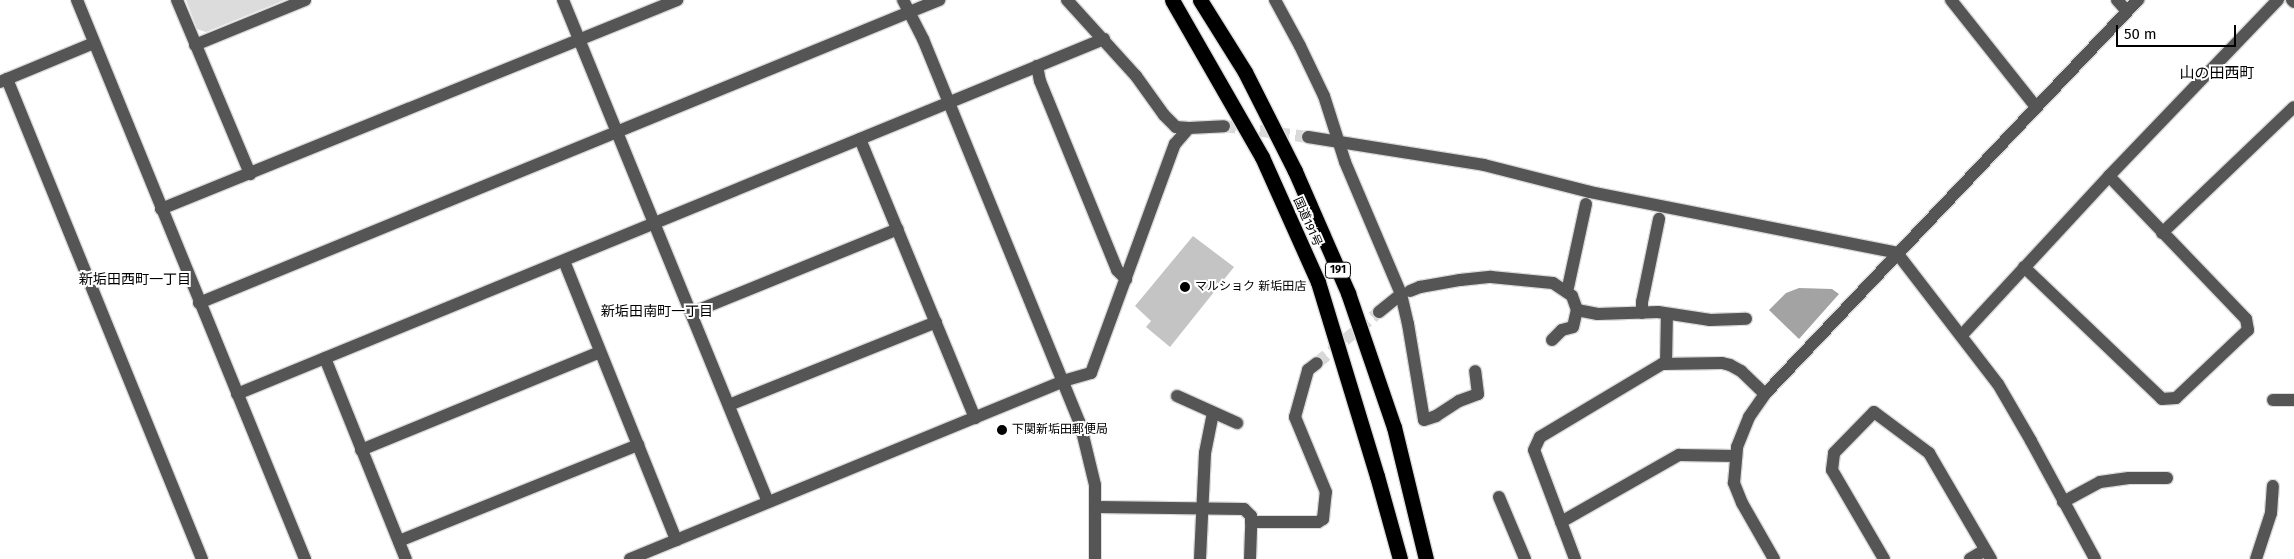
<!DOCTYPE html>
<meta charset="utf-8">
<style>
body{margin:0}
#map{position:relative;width:2294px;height:559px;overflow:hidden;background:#fff;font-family:"Fira Sans","Noto Sans JP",sans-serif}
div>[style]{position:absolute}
.green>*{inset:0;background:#dcdcdc}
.water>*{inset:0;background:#a3a3a3}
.building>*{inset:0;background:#c4c4c4}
.minor-tunnel>*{height:12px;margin-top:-6px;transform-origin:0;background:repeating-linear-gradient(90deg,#d9d9d9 0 12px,transparent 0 18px)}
.roads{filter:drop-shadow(1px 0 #dbdbdb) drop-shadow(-1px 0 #dbdbdb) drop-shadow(0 1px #dbdbdb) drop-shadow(0 -1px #dbdbdb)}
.minor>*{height:12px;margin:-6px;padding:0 6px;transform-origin:6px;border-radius:6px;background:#555}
.highway>*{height:15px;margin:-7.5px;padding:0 7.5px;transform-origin:7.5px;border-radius:7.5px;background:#000}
.dots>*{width:14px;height:14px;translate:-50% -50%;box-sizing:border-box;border:2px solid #fff;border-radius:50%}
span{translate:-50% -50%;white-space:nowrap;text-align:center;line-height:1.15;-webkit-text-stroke:4px #fff;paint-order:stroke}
.shield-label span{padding:1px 4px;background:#fff;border:1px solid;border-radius:4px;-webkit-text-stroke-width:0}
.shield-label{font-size:11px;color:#000;font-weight:700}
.street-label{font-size:12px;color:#000}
.poi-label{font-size:12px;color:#000}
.left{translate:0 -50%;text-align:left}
.neighbourhood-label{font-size:14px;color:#000}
.quarter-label{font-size:15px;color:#000}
.scale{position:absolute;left:2116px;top:25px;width:120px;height:22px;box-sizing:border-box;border:2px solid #000;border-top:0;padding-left:6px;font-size:15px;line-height:18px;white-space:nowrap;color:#000;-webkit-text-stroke:4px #fff;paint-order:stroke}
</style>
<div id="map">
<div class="green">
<i style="clip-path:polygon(186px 0,285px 0,206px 32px,197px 29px)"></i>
</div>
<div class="water">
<i style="clip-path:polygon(1799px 288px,1832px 289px,1839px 294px,1799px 339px,1769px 310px,1786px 293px)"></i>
</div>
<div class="building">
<i style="clip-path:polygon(1193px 236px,1234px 267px,1170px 347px,1146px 327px,1151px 321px,1135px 306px)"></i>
</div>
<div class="minor-tunnel">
<i style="left:1224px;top:126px;width:85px;rotate:7.5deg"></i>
<i style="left:1317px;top:363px;width:80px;rotate:-39.4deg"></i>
</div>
<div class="roads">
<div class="minor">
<i style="left:77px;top:0;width:604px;rotate:67.81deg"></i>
<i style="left:177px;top:0;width:189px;rotate:67.2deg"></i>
<i style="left:563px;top:0;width:542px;rotate:67.79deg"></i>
<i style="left:903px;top:0;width:44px;rotate:62.9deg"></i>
<i style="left:923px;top:39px;width:415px;rotate:67.8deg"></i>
<i style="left:1080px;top:423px;width:64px;rotate:76.4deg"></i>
<i style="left:1095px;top:485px;width:74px;rotate:90deg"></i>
<i style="left:1067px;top:0;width:103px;rotate:47.8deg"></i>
<i style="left:1136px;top:76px;width:48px;rotate:54.3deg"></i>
<i style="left:1164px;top:115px;width:17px;rotate:45deg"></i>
<i style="left:1176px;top:127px;width:13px;rotate:4deg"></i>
<i style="left:1189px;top:128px;width:35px;rotate:-3deg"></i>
<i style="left:1275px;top:0;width:52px;rotate:61.5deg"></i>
<i style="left:1300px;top:46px;width:55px;rotate:64.4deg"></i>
<i style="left:1324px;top:96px;width:69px;rotate:72.3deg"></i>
<i style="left:1345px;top:162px;width:143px;rotate:67deg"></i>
<i style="left:1401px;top:294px;width:31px;rotate:77deg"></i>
<i style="left:1408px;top:324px;width:97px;rotate:80.5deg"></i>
<i style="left:1424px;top:420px;width:13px;rotate:-18deg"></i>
<i style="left:1436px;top:416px;width:27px;rotate:-33deg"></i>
<i style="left:1459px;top:401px;width:20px;rotate:-20deg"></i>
<i style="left:1478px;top:394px;width:23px;rotate:-97deg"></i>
<i style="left:1951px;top:0;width:137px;rotate:51.5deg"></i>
<i style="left:2117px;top:0;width:15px;rotate:48deg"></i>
<i style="left:2292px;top:0;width:3px;rotate:45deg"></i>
<i style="left:195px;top:45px;width:119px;rotate:-22.2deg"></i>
<i style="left:1037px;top:66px;width:15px;rotate:79deg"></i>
<i style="left:1040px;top:81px;width:204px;rotate:67.8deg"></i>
<i style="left:1117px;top:270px;width:13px;rotate:45deg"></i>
<i style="left:7px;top:79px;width:94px;rotate:-22.5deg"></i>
<i style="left:0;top:82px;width:8px;rotate:-23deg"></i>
<i style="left:7px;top:79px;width:518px;rotate:67.89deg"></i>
<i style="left:1308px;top:137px;width:178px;rotate:9deg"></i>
<i style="left:1484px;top:165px;width:109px;rotate:14.3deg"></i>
<i style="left:1590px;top:192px;width:313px;rotate:11.2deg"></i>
<i style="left:1897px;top:253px;width:165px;rotate:52.4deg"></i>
<i style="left:1998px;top:384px;width:66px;rotate:59.9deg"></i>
<i style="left:2031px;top:441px;width:134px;rotate:61.5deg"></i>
<i style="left:860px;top:139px;width:302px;rotate:67.6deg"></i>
<i style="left:161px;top:209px;width:557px;rotate:-22.05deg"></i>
<i style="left:2162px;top:233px;width:182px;rotate:-43.7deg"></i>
<i style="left:564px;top:261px;width:301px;rotate:68.1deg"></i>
<i style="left:2024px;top:267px;width:191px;rotate:43.7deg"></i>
<i style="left:2162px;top:399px;width:14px;rotate:-4deg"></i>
<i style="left:2176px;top:398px;width:99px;rotate:-43.4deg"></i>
<i style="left:2248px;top:330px;width:11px;rotate:-100deg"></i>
<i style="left:2246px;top:319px;width:198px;rotate:-133.8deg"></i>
<i style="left:1410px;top:291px;width:11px;rotate:-22deg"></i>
<i style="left:1420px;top:287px;width:41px;rotate:-9.9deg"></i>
<i style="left:1460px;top:280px;width:31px;rotate:-6deg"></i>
<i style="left:1491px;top:277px;width:62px;rotate:5.5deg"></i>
<i style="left:1553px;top:283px;width:23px;rotate:34deg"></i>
<i style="left:1572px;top:296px;width:15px;rotate:70deg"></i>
<i style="left:1577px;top:310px;width:21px;rotate:11deg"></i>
<i style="left:1598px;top:314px;width:60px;rotate:-1.9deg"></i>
<i style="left:1658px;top:312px;width:53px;rotate:8.7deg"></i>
<i style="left:1710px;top:320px;width:36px;rotate:-2deg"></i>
<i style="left:1567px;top:292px;width:90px;rotate:-77.8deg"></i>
<i style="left:199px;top:303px;width:800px;rotate:-22.27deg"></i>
<i style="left:1379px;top:312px;width:28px;rotate:-39deg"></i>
<i style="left:691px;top:313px;width:223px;rotate:-22.1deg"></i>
<i style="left:1642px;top:313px;width:11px;rotate:-90deg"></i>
<i style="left:1642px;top:302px;width:85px;rotate:-78.4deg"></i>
<i style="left:1962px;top:335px;width:217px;rotate:-47.2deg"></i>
<i style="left:2109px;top:176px;width:244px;rotate:-46.2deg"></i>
<i style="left:1552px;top:340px;width:14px;rotate:-45deg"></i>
<i style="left:1562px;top:330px;width:11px;rotate:-15deg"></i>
<i style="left:1573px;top:327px;width:17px;rotate:-77deg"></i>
<i style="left:325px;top:358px;width:217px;rotate:68.1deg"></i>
<i style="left:1666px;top:364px;width:50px;rotate:-88.9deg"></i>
<i style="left:237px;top:394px;width:937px;rotate:-22.27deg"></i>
<i style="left:1177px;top:396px;width:66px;rotate:24.2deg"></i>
<i style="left:2273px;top:400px;width:21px"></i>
<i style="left:729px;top:405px;width:223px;rotate:-21.8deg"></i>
<i style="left:361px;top:450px;width:258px;rotate:-22.3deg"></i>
<i style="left:1499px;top:497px;width:67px;rotate:67.2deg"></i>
<i style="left:2063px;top:502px;width:42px;rotate:-28.4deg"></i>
<i style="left:2100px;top:482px;width:29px;rotate:-8deg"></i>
<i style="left:2129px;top:478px;width:38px"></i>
<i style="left:1097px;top:507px;width:147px;rotate:0.8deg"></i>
<i style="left:1244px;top:509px;width:10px;rotate:45deg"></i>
<i style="left:1251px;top:516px;width:6px;rotate:90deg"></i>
<i style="left:1251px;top:522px;width:67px"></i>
<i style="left:1318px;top:522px;width:6px;rotate:-31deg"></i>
<i style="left:1323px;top:519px;width:27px;rotate:-84deg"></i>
<i style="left:1326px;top:492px;width:81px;rotate:-112.5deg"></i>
<i style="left:1295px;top:417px;width:49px;rotate:-74.5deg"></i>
<i style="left:1308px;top:370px;width:11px;rotate:-38deg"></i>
<i style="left:1561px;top:522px;width:136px;rotate:-29.6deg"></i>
<i style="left:1679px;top:455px;width:56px;rotate:1deg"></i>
<i style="left:399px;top:541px;width:258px;rotate:-21.9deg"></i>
<i style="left:630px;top:559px;width:468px;rotate:-22.3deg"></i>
<i style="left:1063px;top:381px;width:29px;rotate:-16deg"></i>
<i style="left:1091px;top:373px;width:244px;rotate:-69.9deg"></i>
<i style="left:1175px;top:144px;width:21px;rotate:-49deg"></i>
<i style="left:1200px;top:559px;width:106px;rotate:-87.3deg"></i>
<i style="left:1205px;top:453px;width:41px;rotate:-78.7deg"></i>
<i style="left:1250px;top:559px;width:37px;rotate:-88deg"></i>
<i style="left:1575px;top:559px;width:116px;rotate:-110.6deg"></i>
<i style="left:1534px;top:450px;width:14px;rotate:-65deg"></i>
<i style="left:1540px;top:437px;width:142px;rotate:-30.9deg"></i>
<i style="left:1662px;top:364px;width:60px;rotate:-1deg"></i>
<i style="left:1722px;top:363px;width:8px;rotate:14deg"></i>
<i style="left:1730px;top:365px;width:13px;rotate:29deg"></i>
<i style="left:1741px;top:371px;width:33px;rotate:44deg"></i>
<i style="left:1774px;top:559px;width:64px;rotate:-119.7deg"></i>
<i style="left:1742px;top:503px;width:22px;rotate:-112deg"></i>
<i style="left:1734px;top:483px;width:36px;rotate:-85deg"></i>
<i style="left:1737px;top:447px;width:32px;rotate:-68deg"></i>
<i style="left:1749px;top:417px;width:28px;rotate:-55deg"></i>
<i style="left:1765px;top:394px;width:543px;rotate:-46.57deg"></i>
<i style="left:1884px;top:559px;width:103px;rotate:-120.3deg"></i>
<i style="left:1832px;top:470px;width:17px;rotate:-83deg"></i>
<i style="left:1834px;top:453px;width:57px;rotate:-45.7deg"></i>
<i style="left:1874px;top:412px;width:69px;rotate:36.7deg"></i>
<i style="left:1929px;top:453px;width:123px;rotate:59.7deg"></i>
<i style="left:1970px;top:559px;width:17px;rotate:-31deg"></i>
<i style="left:2256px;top:559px;width:48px;rotate:-71.9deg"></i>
<i style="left:2271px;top:513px;width:27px;rotate:-86deg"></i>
</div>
<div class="highway">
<i style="left:1172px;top:0;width:181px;rotate:60.2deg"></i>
<i style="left:1262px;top:157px;width:137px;rotate:65.9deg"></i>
<i style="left:1318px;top:282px;width:203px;rotate:73.1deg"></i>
<i style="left:1377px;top:476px;width:86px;rotate:74.5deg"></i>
<i style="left:1200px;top:0;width:85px;rotate:58deg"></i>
<i style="left:1245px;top:72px;width:111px;rotate:63.2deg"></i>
<i style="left:1295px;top:171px;width:133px;rotate:66.5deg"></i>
<i style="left:1348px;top:293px;width:142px;rotate:71.1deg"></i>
<i style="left:1394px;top:427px;width:136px;rotate:76.4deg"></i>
</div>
</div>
<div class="dots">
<i style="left:1185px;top:287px;background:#000"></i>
<i style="left:1002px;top:430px;background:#000"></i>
</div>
<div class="shield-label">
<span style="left:1338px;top:270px">191</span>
</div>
<div class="street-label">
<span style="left:1307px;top:222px;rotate:66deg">国道191号</span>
</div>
<div class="poi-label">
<span class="left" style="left:1195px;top:287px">マルショク 新垢田店</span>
<span class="left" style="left:1012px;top:430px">下関新垢田郵便局</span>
</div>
<div class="neighbourhood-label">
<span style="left:135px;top:280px">新垢田西町一丁目</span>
<span style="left:657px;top:312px">新垢田南町一丁目</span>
</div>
<div class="quarter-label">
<span style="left:2217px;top:74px">山の田西町</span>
</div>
<div class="scale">50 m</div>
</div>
